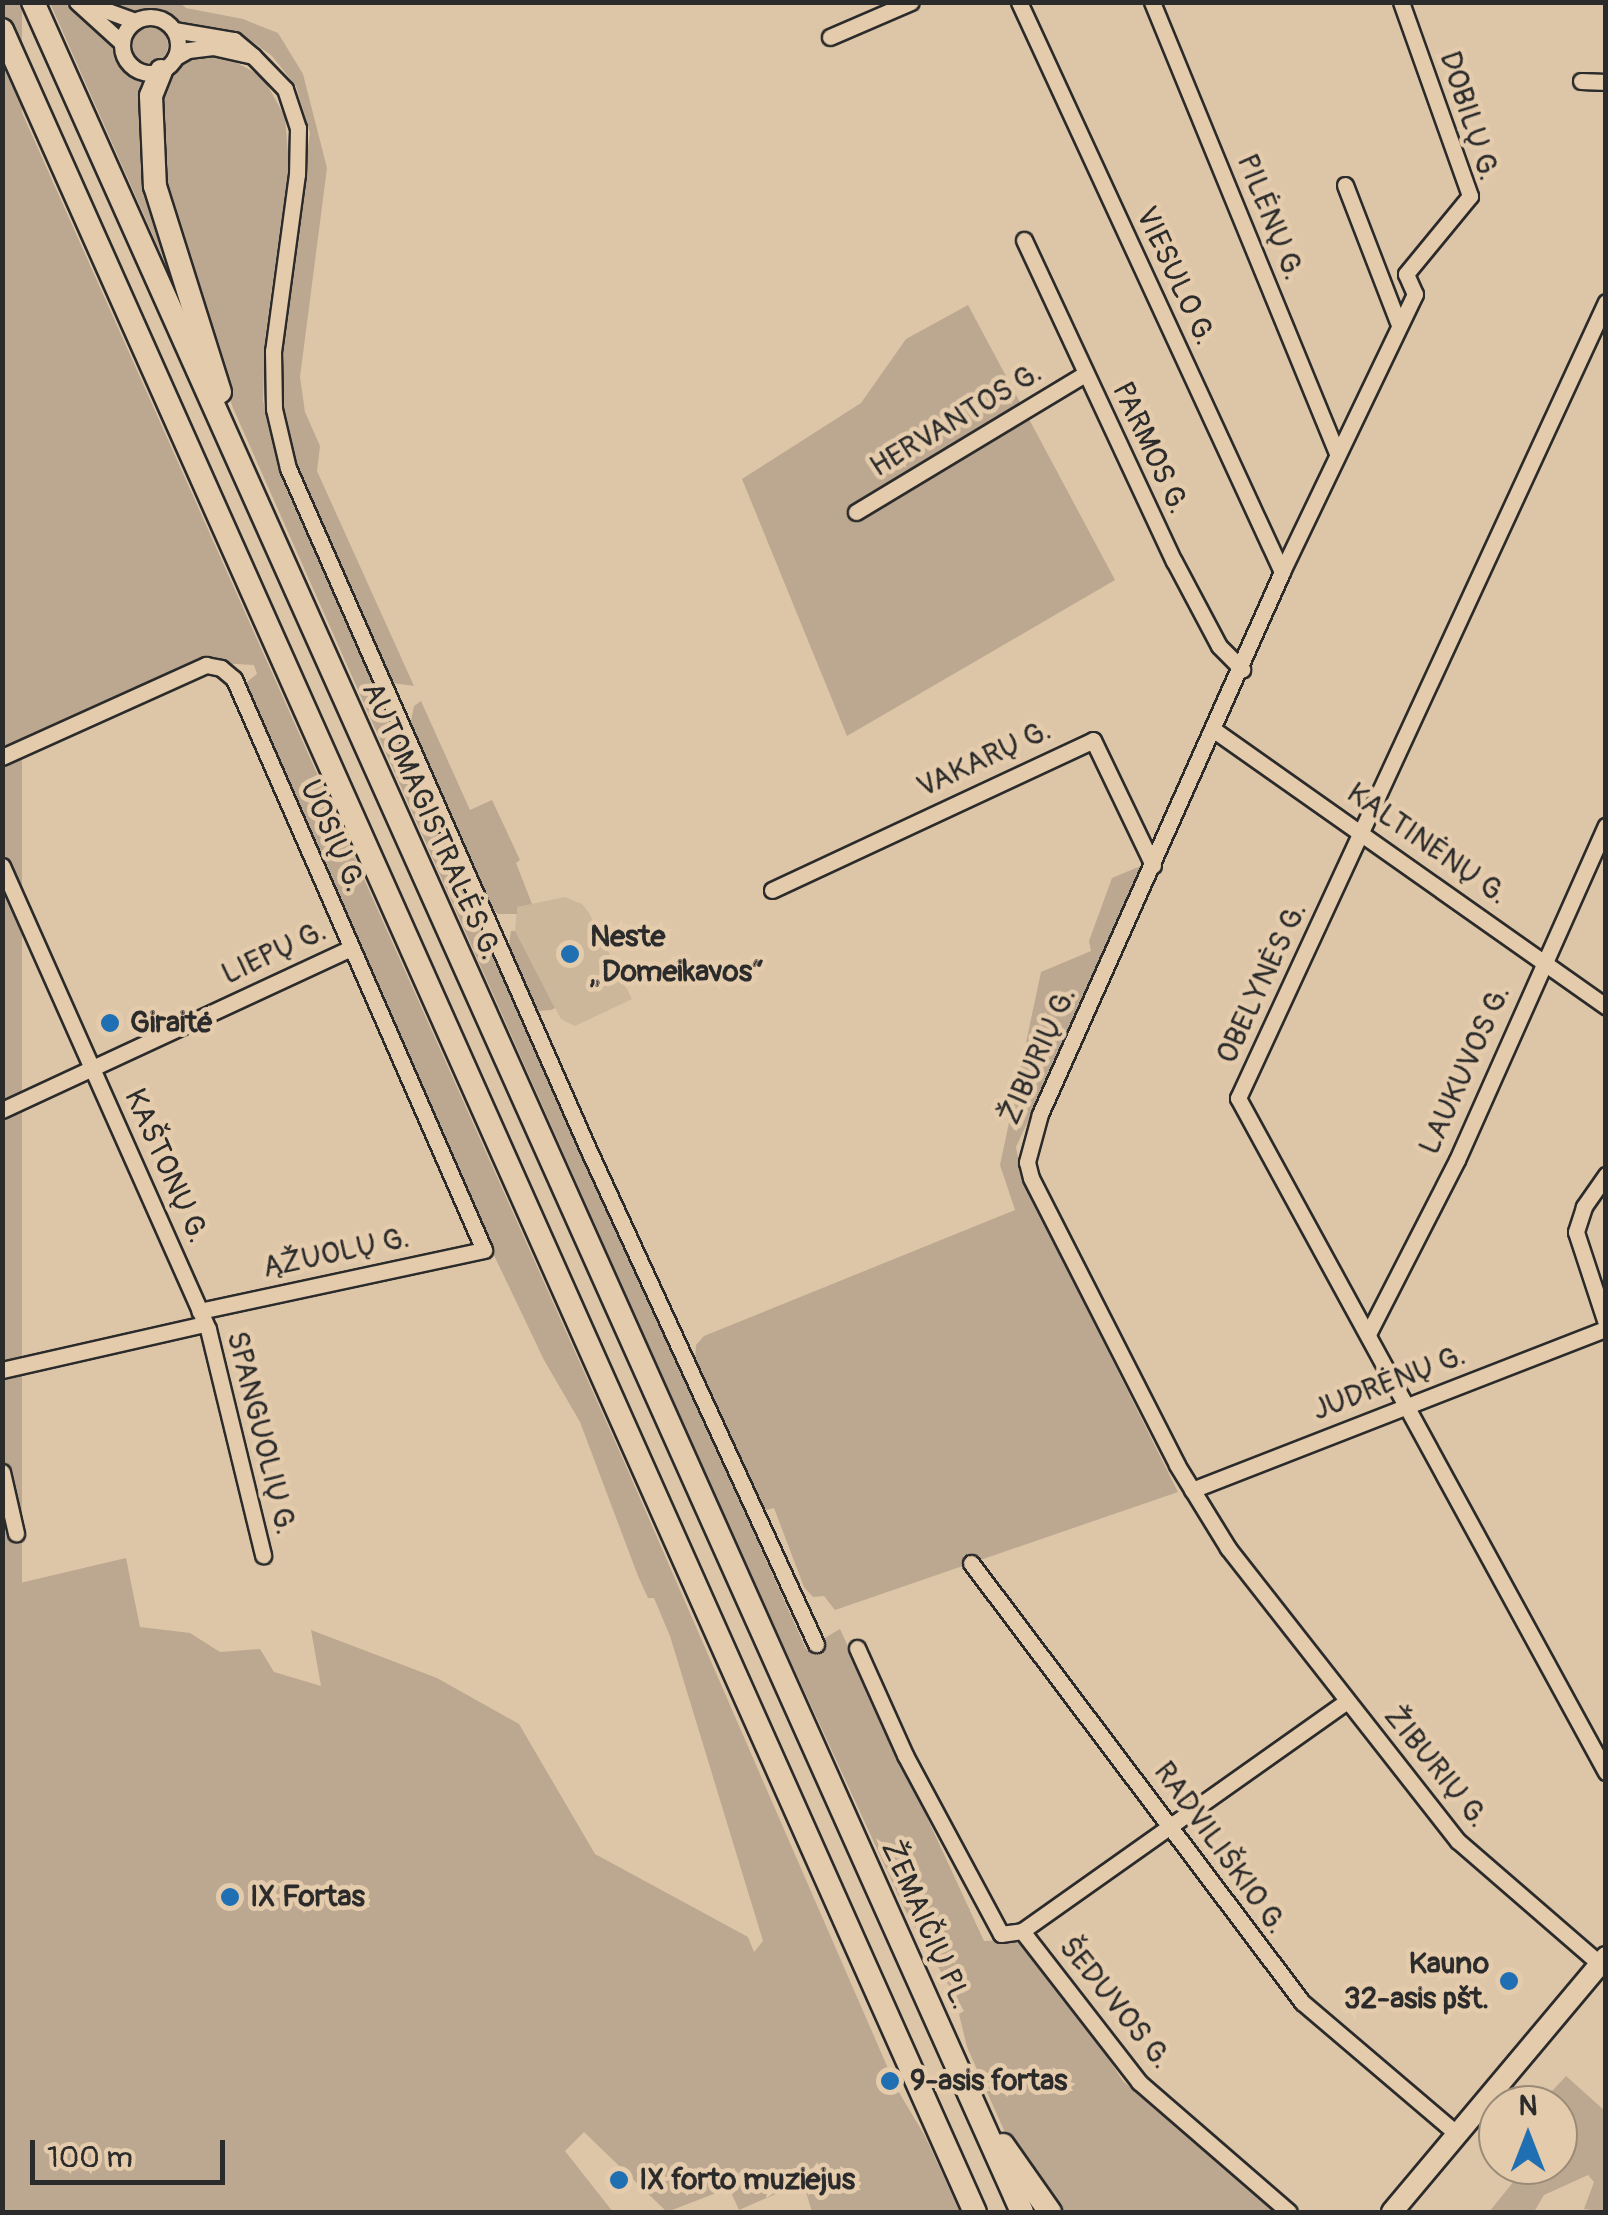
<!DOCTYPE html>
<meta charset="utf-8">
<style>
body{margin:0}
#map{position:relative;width:1608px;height:2215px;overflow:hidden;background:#ddc5a7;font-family:Pangolin,sans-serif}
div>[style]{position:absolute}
.built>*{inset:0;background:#ccb79b}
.green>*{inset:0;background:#bca890;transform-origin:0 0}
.round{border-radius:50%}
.roads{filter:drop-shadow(2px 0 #2b2b2b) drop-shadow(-2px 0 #2b2b2b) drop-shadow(0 2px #2b2b2b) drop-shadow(0 -2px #2b2b2b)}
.minor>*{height:15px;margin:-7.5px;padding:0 7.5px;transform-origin:7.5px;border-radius:7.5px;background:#e4cbac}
.minor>.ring{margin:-7.5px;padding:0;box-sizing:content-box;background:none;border:15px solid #e4cbac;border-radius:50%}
.major>*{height:20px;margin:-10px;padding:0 10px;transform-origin:10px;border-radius:10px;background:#e4cbac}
.highway>*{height:22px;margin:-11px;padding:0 11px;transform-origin:11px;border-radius:11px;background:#e4cbac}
.dots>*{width:28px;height:28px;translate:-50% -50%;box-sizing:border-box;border:5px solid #e4cbac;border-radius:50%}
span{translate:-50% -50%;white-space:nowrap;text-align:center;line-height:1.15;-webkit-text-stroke:9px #e4cbac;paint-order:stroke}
.street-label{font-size:30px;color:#2b2b2b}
.poi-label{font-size:30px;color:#2b2b2b;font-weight:700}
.left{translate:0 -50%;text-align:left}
.right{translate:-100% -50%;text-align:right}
.frame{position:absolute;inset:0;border:5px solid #2b2b2b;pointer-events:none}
.north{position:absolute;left:1478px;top:2085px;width:100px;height:100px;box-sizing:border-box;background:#e4cbac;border:2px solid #9a8b78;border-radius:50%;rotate:0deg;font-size:28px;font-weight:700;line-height:40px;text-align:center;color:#2b2b2b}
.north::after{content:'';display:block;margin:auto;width:35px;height:45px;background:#1f6fb2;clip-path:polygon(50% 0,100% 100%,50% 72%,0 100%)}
.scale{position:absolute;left:30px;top:2140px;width:195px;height:45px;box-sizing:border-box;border:5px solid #2b2b2b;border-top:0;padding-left:12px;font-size:30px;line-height:35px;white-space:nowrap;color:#2b2b2b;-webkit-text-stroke:8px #e4cbac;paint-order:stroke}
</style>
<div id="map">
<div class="built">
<i style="clip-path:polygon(565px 897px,582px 904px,589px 913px,632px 999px,575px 1026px,561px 1019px,515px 932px,517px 907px)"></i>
</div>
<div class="green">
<i style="left:2px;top:3px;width:20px;height:2419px"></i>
<i style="clip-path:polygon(50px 3px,65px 3px,107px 35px,124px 67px,147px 80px,195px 330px)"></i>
<i style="clip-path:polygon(101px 3px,180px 3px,186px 8px,243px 19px,278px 33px,303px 74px,327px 168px,300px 377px,305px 412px,320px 446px,317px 471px,414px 686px,392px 683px,305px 493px,285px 426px,280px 345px,310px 133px,296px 86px,272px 56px,249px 39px,224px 29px,183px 24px,153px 10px,127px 12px)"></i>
<i class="round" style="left:132px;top:27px;width:36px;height:36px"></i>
<i style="clip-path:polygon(221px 54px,263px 77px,285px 117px,289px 166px,265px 339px,263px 401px,286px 488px,806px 1649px,840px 1629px,984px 1941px,1029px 1939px,1123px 2081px,1274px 2212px,1058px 2212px,1007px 2137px,967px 2047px,959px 2014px,964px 2011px,908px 1916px,744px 1560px,233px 408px,163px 203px,157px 97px,170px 70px,184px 59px)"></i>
<i style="clip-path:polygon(3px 70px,626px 1466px,897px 2089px,925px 2136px,960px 2212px,812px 2212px,803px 2182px,739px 2210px,729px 2188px,667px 2212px,584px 2132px,565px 2151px,613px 2212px,3px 2212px,3px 1587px,126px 1558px,140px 1627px,190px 1633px,220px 1652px,260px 1649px,274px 1672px,321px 1686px,311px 1630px,437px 1678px,519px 1724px,595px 1854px,748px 1937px,754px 1952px,763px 1941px,670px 1636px,654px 1598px,648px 1598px,638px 1576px,580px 1422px,544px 1360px,427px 1115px,243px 685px,257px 674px,254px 665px,201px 662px,3px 751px,3px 696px,20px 688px,3px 650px)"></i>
<i style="clip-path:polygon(968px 305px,1115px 580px,847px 736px,742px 479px,861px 403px,906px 339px)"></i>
<i style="clip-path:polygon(421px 701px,470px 810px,492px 800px,520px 860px,516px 863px,532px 904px,517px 907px,517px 914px,498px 914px,491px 908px,410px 726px,414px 706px)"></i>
<i style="clip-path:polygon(1148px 863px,1016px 1147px,1022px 1179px,1178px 1492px,835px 1610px,824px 1596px,813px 1597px,804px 1587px,774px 1508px,766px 1510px,752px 1491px,695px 1363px,696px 1345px,704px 1336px,1015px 1210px,1000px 1165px,1041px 972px,1091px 951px,1089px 941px,1112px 878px)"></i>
<i style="clip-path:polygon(511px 931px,515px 931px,555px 1008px,551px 1010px,538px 1011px,531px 1004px,508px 951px)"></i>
<i style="clip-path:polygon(1566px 2076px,1605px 2111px,1605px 2212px,1584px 2209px,1594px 2182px,1588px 2175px,1544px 2195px,1534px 2212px,1489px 2212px,1527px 2165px,1558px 2165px,1558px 2105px,1540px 2104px)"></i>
</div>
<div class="roads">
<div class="minor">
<i style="left:77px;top:2px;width:61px;rotate:42.3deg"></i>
<i style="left:83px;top:2px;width:55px;rotate:20.1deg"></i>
<i style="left:1019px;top:2px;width:628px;rotate:65.23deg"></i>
<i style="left:1152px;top:2px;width:487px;rotate:67.7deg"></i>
<i style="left:1401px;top:2px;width:206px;rotate:70.4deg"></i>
<i style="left:1470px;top:196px;width:101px;rotate:129.4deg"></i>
<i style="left:1406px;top:274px;width:22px;rotate:66deg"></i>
<i style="left:1415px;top:294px;width:308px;rotate:115.6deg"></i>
<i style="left:1282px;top:572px;width:594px;rotate:114.06deg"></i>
<i style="left:1040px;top:1114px;width:50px;rotate:105.2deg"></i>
<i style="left:1027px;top:1162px;width:16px;rotate:76deg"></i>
<i style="left:1031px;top:1178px;width:322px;rotate:63deg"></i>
<i style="left:1177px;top:1465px;width:97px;rotate:58.4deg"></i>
<i style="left:1228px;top:1548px;width:372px;rotate:51.9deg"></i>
<i style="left:1458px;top:1841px;width:196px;rotate:40.9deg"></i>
<i class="ring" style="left:122px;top:17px;width:41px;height:41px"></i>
<i style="left:174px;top:30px;width:61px;rotate:9.5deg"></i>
<i style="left:234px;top:40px;width:25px;rotate:40deg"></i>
<i style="left:253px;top:56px;width:41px;rotate:-167.3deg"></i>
<i style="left:213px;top:47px;width:25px;rotate:173deg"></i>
<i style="left:188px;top:50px;width:14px;rotate:150deg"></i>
<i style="left:830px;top:37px;width:88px;rotate:-23.4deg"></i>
<i style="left:253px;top:56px;width:46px;rotate:45.9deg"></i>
<i style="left:285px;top:89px;width:41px;rotate:71.6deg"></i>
<i style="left:298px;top:128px;width:46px;rotate:91.2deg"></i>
<i style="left:297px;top:174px;width:179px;rotate:97.7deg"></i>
<i style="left:273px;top:351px;width:58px;rotate:89deg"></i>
<i style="left:274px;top:409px;width:61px;rotate:76.7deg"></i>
<i style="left:288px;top:468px;width:746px;rotate:66.22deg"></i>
<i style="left:589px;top:1151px;width:543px;rotate:65.28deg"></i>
<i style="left:1581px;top:81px;width:25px;rotate:2deg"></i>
<i style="left:1345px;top:185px;width:147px;rotate:68.9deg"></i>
<i style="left:1024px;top:240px;width:354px;rotate:65deg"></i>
<i style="left:1174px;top:561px;width:96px;rotate:62.1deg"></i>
<i style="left:1219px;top:646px;width:33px;rotate:45deg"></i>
<i style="left:1606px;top:302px;width:877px;rotate:114.81deg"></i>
<i style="left:1238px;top:1098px;width:768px;rotate:61.37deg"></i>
<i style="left:856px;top:512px;width:267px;rotate:-31.1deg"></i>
<i style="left:1214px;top:730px;width:480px;rotate:35.2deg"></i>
<i style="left:2px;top:757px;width:224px;rotate:-24.3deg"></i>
<i style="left:206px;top:665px;width:15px;rotate:11deg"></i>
<i style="left:221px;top:668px;width:17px;rotate:40deg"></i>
<i style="left:234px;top:679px;width:623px;rotate:66.35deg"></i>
<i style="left:484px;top:1250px;width:291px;rotate:167.9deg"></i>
<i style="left:2px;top:866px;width:507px;rotate:66.01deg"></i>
<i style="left:208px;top:1329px;width:233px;rotate:76.3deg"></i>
<i style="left:772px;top:890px;width:354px;rotate:-25deg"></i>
<i style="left:1093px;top:740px;width:139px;rotate:64.4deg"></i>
<i style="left:2px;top:1110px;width:385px;rotate:-24.9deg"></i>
<i style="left:1606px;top:1175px;width:39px;rotate:125deg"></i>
<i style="left:1584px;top:1207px;width:26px;rotate:108deg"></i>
<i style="left:1576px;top:1232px;width:96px;rotate:71.8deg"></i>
<i style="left:1369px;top:1332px;width:193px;rotate:-62.9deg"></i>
<i style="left:1457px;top:1160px;width:366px;rotate:-66deg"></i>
<i style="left:2px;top:1370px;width:208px;rotate:-12.8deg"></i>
<i style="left:2px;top:1472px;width:63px;rotate:77.1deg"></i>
<i style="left:1192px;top:1490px;width:444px;rotate:-21.3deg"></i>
<i style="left:971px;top:1563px;width:550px;rotate:52.98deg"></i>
<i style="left:1302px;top:2002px;width:204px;rotate:40.4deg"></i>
<i style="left:857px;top:1648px;width:117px;rotate:65.8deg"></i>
<i style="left:905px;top:1755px;width:203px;rotate:61.8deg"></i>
<i style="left:1001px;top:1934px;width:21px;rotate:-8deg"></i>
<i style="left:1022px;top:1931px;width:398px;rotate:-35.3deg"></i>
<i style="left:1022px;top:1931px;width:191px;rotate:52.2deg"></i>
<i style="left:1139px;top:2082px;width:198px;rotate:40.9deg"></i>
</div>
<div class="major">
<i style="left:1392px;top:2212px;width:333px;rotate:-50deg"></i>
</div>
<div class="highway">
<i style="left:33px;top:2px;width:2421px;rotate:65.89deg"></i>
<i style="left:2px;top:30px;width:2389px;rotate:65.97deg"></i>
<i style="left:161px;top:71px;width:27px;rotate:112deg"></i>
<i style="left:151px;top:96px;width:90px;rotate:87.5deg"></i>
<i style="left:155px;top:186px;width:216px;rotate:72.5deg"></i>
<i style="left:1003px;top:2145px;width:82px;rotate:55deg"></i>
</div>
</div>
<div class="dots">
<i style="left:570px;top:954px;background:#1f6fb2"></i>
<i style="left:110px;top:1023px;background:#1f6fb2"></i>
<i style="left:230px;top:1897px;background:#1f6fb2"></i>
<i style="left:1509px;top:1981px;background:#1f6fb2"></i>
<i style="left:890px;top:2081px;background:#1f6fb2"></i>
<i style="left:619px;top:2180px;background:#1f6fb2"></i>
</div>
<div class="street-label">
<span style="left:1469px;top:116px;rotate:72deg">DOBILŲ G.</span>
<span style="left:1270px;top:217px;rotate:68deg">PILĖNŲ G.</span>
<span style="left:1175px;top:276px;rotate:65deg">VIESULO G.</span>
<span style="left:956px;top:420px;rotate:-31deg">HERVANTOS G.</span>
<span style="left:1150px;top:448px;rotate:65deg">PARMOS G.</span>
<span style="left:984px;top:759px;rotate:-25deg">VAKARŲ G.</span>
<span style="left:431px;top:821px;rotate:66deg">AUTOMAGISTRALĖS G.</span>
<span style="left:332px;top:836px;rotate:66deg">UOSIŲ G.</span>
<span style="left:1427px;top:844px;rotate:35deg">KALTINĖNŲ G.</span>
<span style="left:274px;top:953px;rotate:-25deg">LIEPŲ G.</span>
<span style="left:1262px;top:983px;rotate:-65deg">OBELYNĖS G.</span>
<span style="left:1038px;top:1056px;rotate:-66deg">ŽIBURIŲ G.</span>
<span style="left:1465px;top:1070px;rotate:-66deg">LAUKUVOS G.</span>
<span style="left:166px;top:1166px;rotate:66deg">KAŠTONŲ G.</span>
<span style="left:336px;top:1253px;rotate:-12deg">ĄŽUOLŲ G.</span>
<span style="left:1389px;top:1383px;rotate:-21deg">JUDRĖNŲ G.</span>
<span style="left:261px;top:1433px;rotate:76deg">SPANGUOLIŲ G.</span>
<span style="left:1436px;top:1767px;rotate:51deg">ŽIBURIŲ G.</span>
<span style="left:1220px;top:1848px;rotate:54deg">RADVILIŠKIO G.</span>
<span style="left:926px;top:1925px;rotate:66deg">ŽEMAIČIŲ PL.</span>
<span style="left:1115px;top:2003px;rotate:51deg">ŠEDUVOS G.</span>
</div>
<div class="poi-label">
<span class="left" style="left:590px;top:954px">Neste<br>„Domeikavos“</span>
<span class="left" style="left:130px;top:1023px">Giraitė</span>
<span class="left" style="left:250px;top:1897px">IX Fortas</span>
<span class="right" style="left:1489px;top:1981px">Kauno<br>32-asis pšt.</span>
<span class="left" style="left:910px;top:2081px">9-asis fortas</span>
<span class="left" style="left:639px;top:2180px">IX forto muziejus</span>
</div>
<div class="frame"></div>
<div class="north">N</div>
<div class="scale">100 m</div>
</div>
